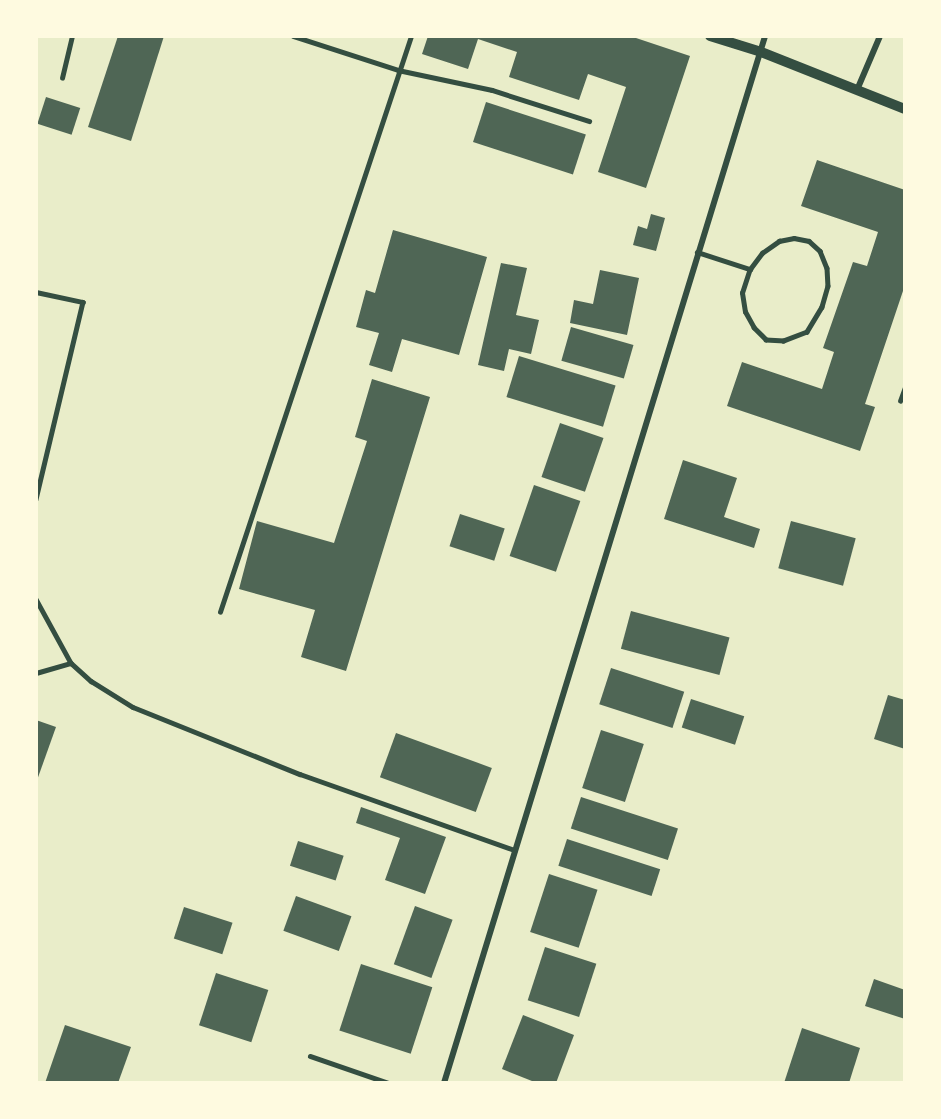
<!DOCTYPE html>
<style>
body{margin:0}
#map{position:relative;width:941px;height:1119px;overflow:hidden;background:#e9edc9;font-family:"Alegreya Sans",sans-serif}
div>[style]{position:absolute}
.building>*{inset:0;background:#4f6655;transform-origin:0 0}
.service>*{height:4.5px;margin:-2.25px;padding:0 2.25px;transform-origin:2.25px;border-radius:2.25px;background:#344e41}
.minor>*{height:6px;margin:-3px;padding:0 3px;transform-origin:3px;border-radius:3px;background:#344e41}
.tertiary>*{height:10px;margin:-5px;padding:0 5px;transform-origin:5px;border-radius:5px;background:#344e41}
span{translate:-50% -50%;white-space:nowrap;text-align:center;line-height:1.15;-webkit-text-stroke:4.5px #fefae0;paint-order:stroke}
.frame{position:absolute;inset:0;border:38px solid #fefae0;pointer-events:none}
</style>
<div id="map">
<div class="building">
<i style="clip-path:polygon(118px 36px,164px 36px,131px 141px,88px 127px)"></i>
<i style="clip-path:polygon(428px 36px,630px 36px,690px 56px,646px 188px,598px 172px,626px 87px,588px 74px,579px 100px,509px 77px,517px 52px,478px 39px,468px 69px,422px 54px)"></i>
<i style="left:46px;top:97px;width:36px;height:28px;rotate:18deg"></i>
<i style="left:486px;top:102px;width:105px;height:42px;rotate:18deg"></i>
<i style="clip-path:polygon(817px 160px,905px 190px,905px 285px,865px 404px,875px 407px,860px 451px,727px 406px,742px 362px,822px 389px,834px 352px,823px 348px,853px 262px,867px 266px,878px 232px,801px 206px)"></i>
<i style="clip-path:polygon(651px 214px,665px 218px,656px 251px,633px 245px,638px 226px,647px 229px)"></i>
<i style="clip-path:polygon(393px 230px,487px 257px,459px 355px,402px 339px,392px 372px,369px 365px,379px 333px,356px 327px,366px 290px,375px 293px)"></i>
<i style="clip-path:polygon(501px 263px,527px 268px,516px 315px,539px 320px,531px 354px,509px 349px,504px 371px,478px 365px)"></i>
<i style="clip-path:polygon(600px 270px,639px 278px,627px 335px,570px 323px,574px 300px,593px 304px)"></i>
<i style="left:571px;top:327px;width:65px;height:35px;rotate:16deg"></i>
<i style="left:519px;top:356px;width:101px;height:43px;rotate:17deg"></i>
<i style="clip-path:polygon(372px 379px,430px 397px,346px 671px,301px 657px,315px 610px,239px 589px,257px 521px,334px 543px,367px 441px,355px 437px)"></i>
<i style="left:560px;top:423px;width:46px;height:57px;rotate:19deg"></i>
<i style="clip-path:polygon(683px 460px,737px 478px,724px 517px,760px 529px,754px 548px,664px 519px)"></i>
<i style="left:534px;top:485px;width:49px;height:75px;rotate:19deg"></i>
<i style="left:460px;top:514px;width:47px;height:34px;rotate:18deg"></i>
<i style="left:791px;top:521px;width:67px;height:49px;rotate:15deg"></i>
<i style="left:631px;top:611px;width:102px;height:39px;rotate:15deg"></i>
<i style="left:611px;top:668px;width:77px;height:38px;rotate:18deg"></i>
<i style="clip-path:polygon(888px 695px,905px 700px,905px 749px,874px 739px)"></i>
<i style="left:691px;top:699px;width:56px;height:30px;rotate:18deg"></i>
<i style="clip-path:polygon(36px 720px,56px 727px,36px 783px)"></i>
<i style="left:601px;top:730px;width:45px;height:61px;rotate:18deg"></i>
<i style="left:396px;top:733px;width:102px;height:47px;rotate:20deg"></i>
<i style="left:581px;top:797px;width:102px;height:33px;rotate:18deg"></i>
<i style="clip-path:polygon(361px 807px,446px 837px,425px 894px,385px 880px,400px 838px,356px 823px)"></i>
<i style="left:567px;top:839px;width:98px;height:28px;rotate:18deg"></i>
<i style="left:298px;top:841px;width:48px;height:26px;rotate:18deg"></i>
<i style="left:549px;top:874px;width:51px;height:61px;rotate:18deg"></i>
<i style="left:296px;top:896px;width:59px;height:37px;rotate:20deg"></i>
<i style="left:415px;top:906px;width:40px;height:62px;rotate:20deg"></i>
<i style="left:184px;top:907px;width:51px;height:33px;rotate:18deg"></i>
<i style="left:545px;top:947px;width:54px;height:56px;rotate:18deg"></i>
<i style="left:361px;top:964px;width:75px;height:70px;rotate:18deg"></i>
<i style="left:216px;top:973px;width:55px;height:55px;rotate:18deg"></i>
<i style="clip-path:polygon(874px 979px,905px 990px,905px 1019px,865px 1006px)"></i>
<i style="clip-path:polygon(523px 1015px,574px 1035px,556px 1083px,537px 1083px,502px 1069px)"></i>
<i style="clip-path:polygon(65px 1025px,131px 1047px,118px 1083px,45px 1083px)"></i>
<i style="clip-path:polygon(802px 1028px,860px 1048px,849px 1083px,784px 1083px)"></i>
</div>
<div class="service">
<i style="left:293px;top:36px;width:110px;rotate:17.9deg"></i>
<i style="left:398px;top:70px;width:96px;rotate:12deg"></i>
<i style="left:492px;top:90px;width:102px;rotate:17.7deg"></i>
<i style="left:62px;top:78px;width:43px;rotate:-76.6deg"></i>
<i style="left:697px;top:252px;width:56px;rotate:17.8deg"></i>
<i style="left:750px;top:269px;width:20px;rotate:-53deg"></i>
<i style="left:762px;top:253px;width:21px;rotate:-35deg"></i>
<i style="left:779px;top:241px;width:15px;rotate:-11deg"></i>
<i style="left:794px;top:238px;width:15px;rotate:11deg"></i>
<i style="left:809px;top:241px;width:15px;rotate:42deg"></i>
<i style="left:820px;top:251px;width:18px;rotate:68deg"></i>
<i style="left:827px;top:268px;width:18px;rotate:87deg"></i>
<i style="left:828px;top:286px;width:22px;rotate:106deg"></i>
<i style="left:822px;top:307px;width:29px;rotate:121deg"></i>
<i style="left:807px;top:332px;width:25px;rotate:159deg"></i>
<i style="left:784px;top:341px;width:18px;rotate:-177deg"></i>
<i style="left:766px;top:340px;width:17px;rotate:-135deg"></i>
<i style="left:754px;top:328px;width:18px;rotate:-119deg"></i>
<i style="left:745px;top:312px;width:19px;rotate:-99deg"></i>
<i style="left:742px;top:293px;width:25px;rotate:-72deg"></i>
<i style="left:36px;top:292px;width:48px;rotate:12deg"></i>
<i style="left:83px;top:302px;width:203px;rotate:103.4deg"></i>
<i style="left:900px;top:401px;width:15px;rotate:-70deg"></i>
<i style="left:36px;top:599px;width:73px;rotate:61.3deg"></i>
<i style="left:71px;top:663px;width:27px;rotate:42deg"></i>
<i style="left:91px;top:681px;width:49px;rotate:31.8deg"></i>
<i style="left:133px;top:707px;width:180px;rotate:21.9deg"></i>
<i style="left:300px;top:774px;width:228px;rotate:19.5deg"></i>
<i style="left:220px;top:612px;width:607px;rotate:-71.65deg"></i>
<i style="left:36px;top:673px;width:36px;rotate:-16deg"></i>
<i style="left:310px;top:1056px;width:83px;rotate:18.9deg"></i>
</div>
<div class="minor">
<i style="left:857px;top:90px;width:59px;rotate:-66.9deg"></i>
<i style="left:444px;top:1083px;width:1095px;rotate:-72.95deg"></i>
</div>
<div class="tertiary">
<i style="left:710px;top:36px;width:53px;rotate:17.4deg"></i>
<i style="left:761px;top:52px;width:155px;rotate:21.6deg"></i>
</div>
<div class="frame"></div>
</div>
